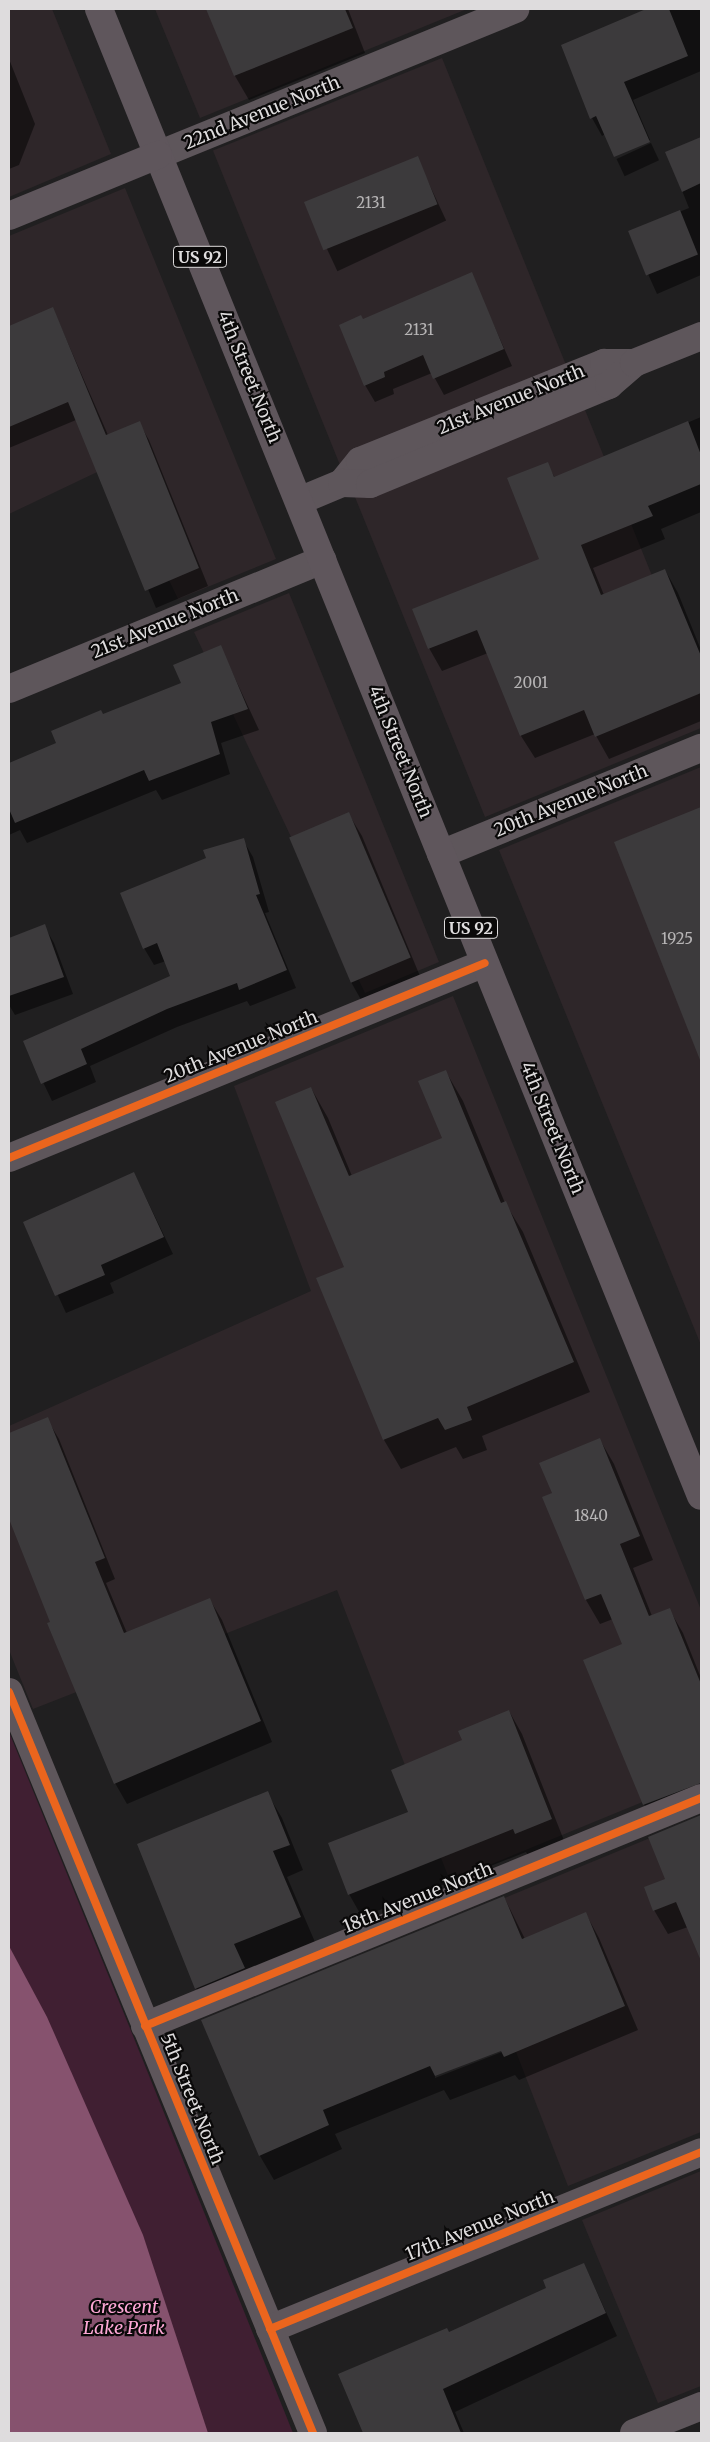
<!DOCTYPE html>
<style>
body{margin:0}
#map{position:relative;width:710px;height:2442px;overflow:hidden;background:#201f20;font-family:Merriweather,serif}
div>[style]{position:absolute}
.built>*{inset:0;background:#2e2629;transform-origin:0 0}
.green>*{inset:0;background:#401f32}
.water>*{inset:0;background:#86526e}
.shadow>*{inset:0;background:#0007;transform-origin:0 0}
.building>*{inset:0;background:#3c3a3c;transform-origin:0 0}
.minor>*{height:28px;margin:-14px;padding:0 14px;transform-origin:14px;border-radius:14px;background:#5e565b}
.major>*{height:28px;margin:-14px;padding:0 14px;transform-origin:14px;border-radius:14px;background:#5f565c}
.cycleway>*{height:8px;margin:-4px;padding:0 4px;transform-origin:4px;border-radius:4px;background:#eb651d}
span{translate:-50% -50%;white-space:nowrap;text-align:center;line-height:1.15;-webkit-text-stroke:4.5px #0a0909;paint-order:stroke}
.number-label{font-size:15px;color:#b6b4b5}
.number-label span{-webkit-text-stroke-width:0}
.shield-label span{padding:1px 4px;background:#0a0909;border:1px solid;border-radius:4px;-webkit-text-stroke-width:0}
.shield-label{font-size:16px;color:#dedcdd;font-weight:700}
.street-label{font-size:18px;color:#dedcdd}
.park-label{font-size:18px;color:#fda7d5;font-style:italic}
.frame{position:absolute;inset:0;border:10px solid #dedcdd;pointer-events:none}
</style>
<div id="map">
<div class="built">
<i style="clip-path:polygon(9px 9px,52px 9px,111px 154px,9px 197px)"></i>
<i style="clip-path:polygon(155px 9px,467px 9px,200px 118px)"></i>
<i style="left:442px;top:58px;width:338px;height:247px;rotate:68deg"></i>
<i style="clip-path:polygon(125px 188px,276px 559px,178px 599px,114px 464px,9px 514px,9px 236px)"></i>
<i style="clip-path:polygon(583px 405px,701px 697px,701px 728px,485px 817px,355px 497px)"></i>
<i style="clip-path:polygon(289px 593px,439px 962px,365px 993px,194px 632px)"></i>
<i style="clip-path:polygon(701px 767px,701px 1345px,499px 850px)"></i>
<i style="clip-path:polygon(453px 996px,701px 1610px,701px 1778px,450px 1881px,337px 1590px,33px 1709px,9px 1650px,9px 1426px,311px 1291px,234px 1086px)"></i>
<i style="clip-path:polygon(701px 1817px,701px 2132px,568px 2186px,463px 1915px)"></i>
<i style="clip-path:polygon(701px 2171px,701px 2386px,658px 2403px,582px 2220px)"></i>
</div>
<div class="green">
<i style="clip-path:polygon(9px 1732px,127px 2021px,293px 2433px,9px 2433px)"></i>
</div>
<div class="water">
<i style="clip-path:polygon(9px 1946px,47px 2017px,143px 2235px,208px 2433px,9px 2433px)"></i>
</div>
<div class="shadow">
<i style="clip-path:polygon(208px 9px,348px 9px,365px 53px,249px 100px,235px 76px)"></i>
<i style="clip-path:polygon(651px 9px,701px 9px,701px 71px,633px 100px,650px 140px,615px 156px,605px 134px,602px 136px,592px 118px,562px 46px)"></i>
<i style="clip-path:polygon(9px 59px,35px 124px,19px 165px,9px 169px)"></i>
<i style="clip-path:polygon(701px 139px,701px 275px,657px 294px,629px 232px,689px 208px,667px 153px)"></i>
<i style="left:651px;top:143px;width:19px;height:38px;rotate:65deg"></i>
<i style="left:417px;top:158px;width:69px;height:120px;rotate:65deg"></i>
<i style="clip-path:polygon(471px 274px,512px 366px,444px 395px,432px 373px,393px 389px,394px 394px,375px 402px,365px 385px)"></i>
<i style="clip-path:polygon(53px 309px,108px 435px,139px 423px,149px 440px,208px 586px,156px 608px,76px 420px,9px 448px,9px 327px)"></i>
<i style="clip-path:polygon(701px 417px,701px 512px,661px 529px,665px 539px,593px 568px,604px 595px,665px 570px,678px 593px,701px 650px,701px 721px,609px 759px,595px 734px,535px 758px,521px 736px,488px 653px,442px 671px,429px 648px,540px 559px,547px 464px,555px 478px)"></i>
<i style="clip-path:polygon(220px 646px,259px 730px,221px 743px,230px 774px,162px 800px,156px 790px,27px 843px,20px 830px,9px 835px,9px 765px,58px 743px,103px 716px,182px 684px)"></i>
<i style="clip-path:polygon(701px 809px,701px 1055px,615px 842px)"></i>
<i style="clip-path:polygon(348px 813px,362px 836px,422px 981px,364px 1005px,351px 982px)"></i>
<i style="clip-path:polygon(243px 840px,253px 857px,269px 912px,265px 913px,296px 988px,250px 1006px,247px 1001px,177px 1027px,90px 1066px,96px 1082px,52px 1101px,24px 1042px,172px 977px,166px 961px,154px 965px,144px 948px,207px 859px)"></i>
<i style="clip-path:polygon(44px 926px,54px 943px,73px 994px,15px 1015px,9px 1005px,9px 939px)"></i>
<i style="clip-path:polygon(446px 1072px,463px 1101px,505px 1203px,523px 1232px,590px 1392px,482px 1436px,487px 1450px,463px 1459px,456px 1447px,401px 1469px,384px 1440px,318px 1279px,345px 1268px,311px 1088px,328px 1118px,352px 1176px,443px 1139px)"></i>
<i style="clip-path:polygon(134px 1173px,173px 1254px,110px 1283px,114px 1293px,66px 1313px,25px 1223px)"></i>
<i style="clip-path:polygon(47px 1419px,59px 1439px,115px 1579px,106px 1583px,127px 1633px,210px 1600px,222px 1620px,272px 1742px,127px 1804px,115px 1783px,9px 1516px,9px 1434px)"></i>
<i style="clip-path:polygon(600px 1440px,614px 1464px,653px 1560px,633px 1568px,652px 1616px,669px 1609px,683px 1633px,701px 1678px,701px 1812px,658px 1829px,644px 1804px,623px 1645px,613px 1619px,600px 1624px,586px 1600px,544px 1497px,553px 1493px)"></i>
<i style="clip-path:polygon(509px 1711px,522px 1734px,565px 1843px,529px 1857px,526px 1852px,362px 1917px,349px 1894px,464px 1741px)"></i>
<i style="clip-path:polygon(267px 1793px,282px 1818px,303px 1870px,287px 1877px,315px 1942px,210px 2013px,196px 1988px)"></i>
<i style="clip-path:polygon(701px 1816px,701px 1959px,688px 1927px,668px 1934px,654px 1910px,667px 1879px,650px 1837px)"></i>
<i style="clip-path:polygon(evenodd,504px 1897px,525px 1939px,586px 1914px,599px 1938px,638px 2030px,519px 2080px,515px 2075px,450px 2100px,444px 2090px,335px 2134px,342px 2149px,274px 2180px,260px 2156px,202px 2021px,504px 1897px,507px 2047px,507px 2050px,435px 2078px,435px 2075px,507px 2047px)"></i>
<i style="clip-path:polygon(584px 2264px,617px 2336px,455px 2412px,464px 2433px,365px 2433px,340px 2374px,449px 2333px,548px 2288px)"></i>
</div>
<div class="building">
<i style="clip-path:polygon(206px 9px,345px 9px,353px 28px,234px 76px)"></i>
<i style="clip-path:polygon(646px 9px,669px 9px,688px 56px,624px 82px,650px 142px,614px 157px,596px 116px,590px 119px,561px 45px)"></i>
<i style="clip-path:polygon(701px 137px,701px 183px,682px 192px,665px 152px)"></i>
<i style="left:418px;top:156px;width:52px;height:123px;rotate:68deg"></i>
<i style="left:680px;top:210px;width:48px;height:56px;rotate:68deg"></i>
<i style="clip-path:polygon(472px 272px,504px 349px,433px 379px,423px 355px,384px 372px,385px 377px,364px 386px,339px 325px,361px 315px,363px 319px)"></i>
<i style="clip-path:polygon(53px 307px,106px 435px,140px 421px,199px 568px,145px 591px,68px 402px,9px 427px,9px 326px)"></i>
<i style="clip-path:polygon(688px 421px,701px 455px,701px 484px,648px 506px,653px 516px,581px 545px,601px 595px,665px 569px,701px 656px,701px 693px,595px 737px,584px 710px,520px 736px,477px 630px,428px 649px,412px 609px,539px 559px,507px 478px,548px 462px,554px 477px)"></i>
<i style="clip-path:polygon(221px 645px,248px 709px,211px 722px,220px 754px,149px 781px,144px 770px,15px 823px,9px 809px,9px 763px,56px 743px,51px 731px,101px 710px,103px 714px,181px 683px,173px 665px)"></i>
<i style="clip-path:polygon(701px 807px,701px 1060px,700px 1060px,614px 842px)"></i>
<i style="left:349px;top:812px;width:158px;height:65px;rotate:67deg"></i>
<i style="clip-path:polygon(244px 838px,260px 894px,256px 895px,287px 970px,239px 990px,237px 983px,167px 1009px,81px 1049px,87px 1064px,41px 1084px,23px 1041px,170px 976px,157px 943px,143px 949px,120px 893px,206px 858px,203px 850px)"></i>
<i style="clip-path:polygon(45px 924px,64px 977px,9px 996px,9px 938px)"></i>
<i style="clip-path:polygon(446px 1070px,501px 1203px,506px 1201px,574px 1362px,467px 1407px,472px 1420px,445px 1430px,438px 1418px,383px 1440px,316px 1278px,344px 1267px,275px 1102px,311px 1087px,349px 1176px,442px 1138px,418px 1081px)"></i>
<i style="clip-path:polygon(134px 1172px,164px 1237px,101px 1265px,105px 1275px,55px 1296px,23px 1222px)"></i>
<i style="clip-path:polygon(48px 1417px,105px 1558px,95px 1562px,124px 1633px,210px 1598px,261px 1721px,114px 1784px,47px 1623px,50px 1622px,9px 1519px,9px 1433px)"></i>
<i style="clip-path:polygon(600px 1438px,640px 1536px,620px 1544px,649px 1616px,670px 1608px,701px 1684px,701px 1783px,643px 1805px,583px 1660px,622px 1644px,601px 1594px,585px 1600px,542px 1497px,552px 1493px,539px 1463px)"></i>
<i style="clip-path:polygon(509px 1710px,552px 1819px,515px 1834px,513px 1829px,348px 1895px,328px 1843px,408px 1812px,391px 1770px,462px 1740px,458px 1731px)"></i>
<i style="clip-path:polygon(268px 1791px,290px 1845px,273px 1851px,301px 1917px,234px 1944px,245px 1968px,195px 1989px,137px 1844px)"></i>
<i style="clip-path:polygon(701px 1815px,701px 1961px,676px 1902px,653px 1911px,644px 1887px,665px 1879px,648px 1837px)"></i>
<i style="clip-path:polygon(504px 1896px,522px 1939px,586px 1912px,625px 2006px,504px 2057px,501px 2051px,435px 2076px,430px 2066px,323px 2110px,329px 2125px,259px 2156px,201px 2020px)"></i>
<i style="clip-path:polygon(584px 2263px,606px 2313px,443px 2389px,461px 2433px,363px 2433px,338px 2374px,447px 2328px,449px 2332px,546px 2288px,543px 2280px)"></i>
</div>
<div class="minor">
<i style="left:158px;top:155px;width:386px;rotate:-22.2deg"></i>
<i style="left:342px;top:483px;width:28px;rotate:-51deg"></i>
<i style="left:360px;top:461px;width:263px;rotate:-21.9deg"></i>
<i style="left:604px;top:363px;width:30px"></i>
<i style="left:299px;top:501px;width:47px;rotate:-22.7deg"></i>
<i style="left:342px;top:483px;width:28px;rotate:2deg"></i>
<i style="left:370px;top:484px;width:259px;rotate:-22.5deg"></i>
<i style="left:609px;top:385px;width:33px;rotate:-41deg"></i>
<i style="left:634px;top:363px;width:72px;rotate:-21.9deg"></i>
<i style="left:9px;top:689px;width:339px;rotate:-22.4deg"></i>
<i style="left:441px;top:854px;width:281px;rotate:-22.2deg"></i>
<i style="left:9px;top:1158px;width:514px;rotate:-22.28deg"></i>
<i style="left:9px;top:1692px;width:801px;rotate:67.69deg"></i>
<i style="left:145px;top:2026px;width:601px;rotate:-22.3deg"></i>
<i style="left:270px;top:2329px;width:466px;rotate:-22.3deg"></i>
<i style="left:634px;top:2433px;width:72px;rotate:-21.9deg"></i>
</div>
<div class="major">
<i style="left:99px;top:9px;width:1604px;rotate:67.96deg"></i>
<i style="left:9px;top:216px;width:161px;rotate:-22.3deg"></i>
</div>
<div class="cycleway">
<i style="left:9px;top:1158px;width:514px;rotate:-22.28deg"></i>
<i style="left:9px;top:1692px;width:801px;rotate:67.69deg"></i>
<i style="left:145px;top:2026px;width:601px;rotate:-22.3deg"></i>
<i style="left:270px;top:2329px;width:466px;rotate:-22.3deg"></i>
</div>
<div class="number-label">
<span style="left:371px;top:203px">2131</span>
<span style="left:419px;top:330px">2131</span>
<span style="left:531px;top:683px">2001</span>
<span style="left:677px;top:939px">1925</span>
<span style="left:591px;top:1516px">1840</span>
</div>
<div class="shield-label">
<span style="left:200px;top:257px">US 92</span>
<span style="left:471px;top:928px">US 92</span>
</div>
<div class="street-label">
<span style="left:262px;top:113px;rotate:-22deg">22nd Avenue North</span>
<span style="left:249px;top:377px;rotate:68deg">4th Street North</span>
<span style="left:511px;top:400px;rotate:-22deg">21st Avenue North</span>
<span style="left:165px;top:624px;rotate:-22deg">21st Avenue North</span>
<span style="left:400px;top:752px;rotate:68deg">4th Street North</span>
<span style="left:571px;top:801px;rotate:-22deg">20th Avenue North</span>
<span style="left:241px;top:1047px;rotate:-22deg">20th Avenue North</span>
<span style="left:552px;top:1128px;rotate:68deg">4th Street North</span>
<span style="left:418px;top:1898px;rotate:-22deg">18th Avenue North</span>
<span style="left:192px;top:2099px;rotate:68deg">5th Street North</span>
<span style="left:480px;top:2226px;rotate:-22deg">17th Avenue North</span>
</div>
<div class="park-label">
<span style="left:124px;top:2318px">Crescent<br>Lake Park</span>
</div>
<div class="frame"></div>
</div>
